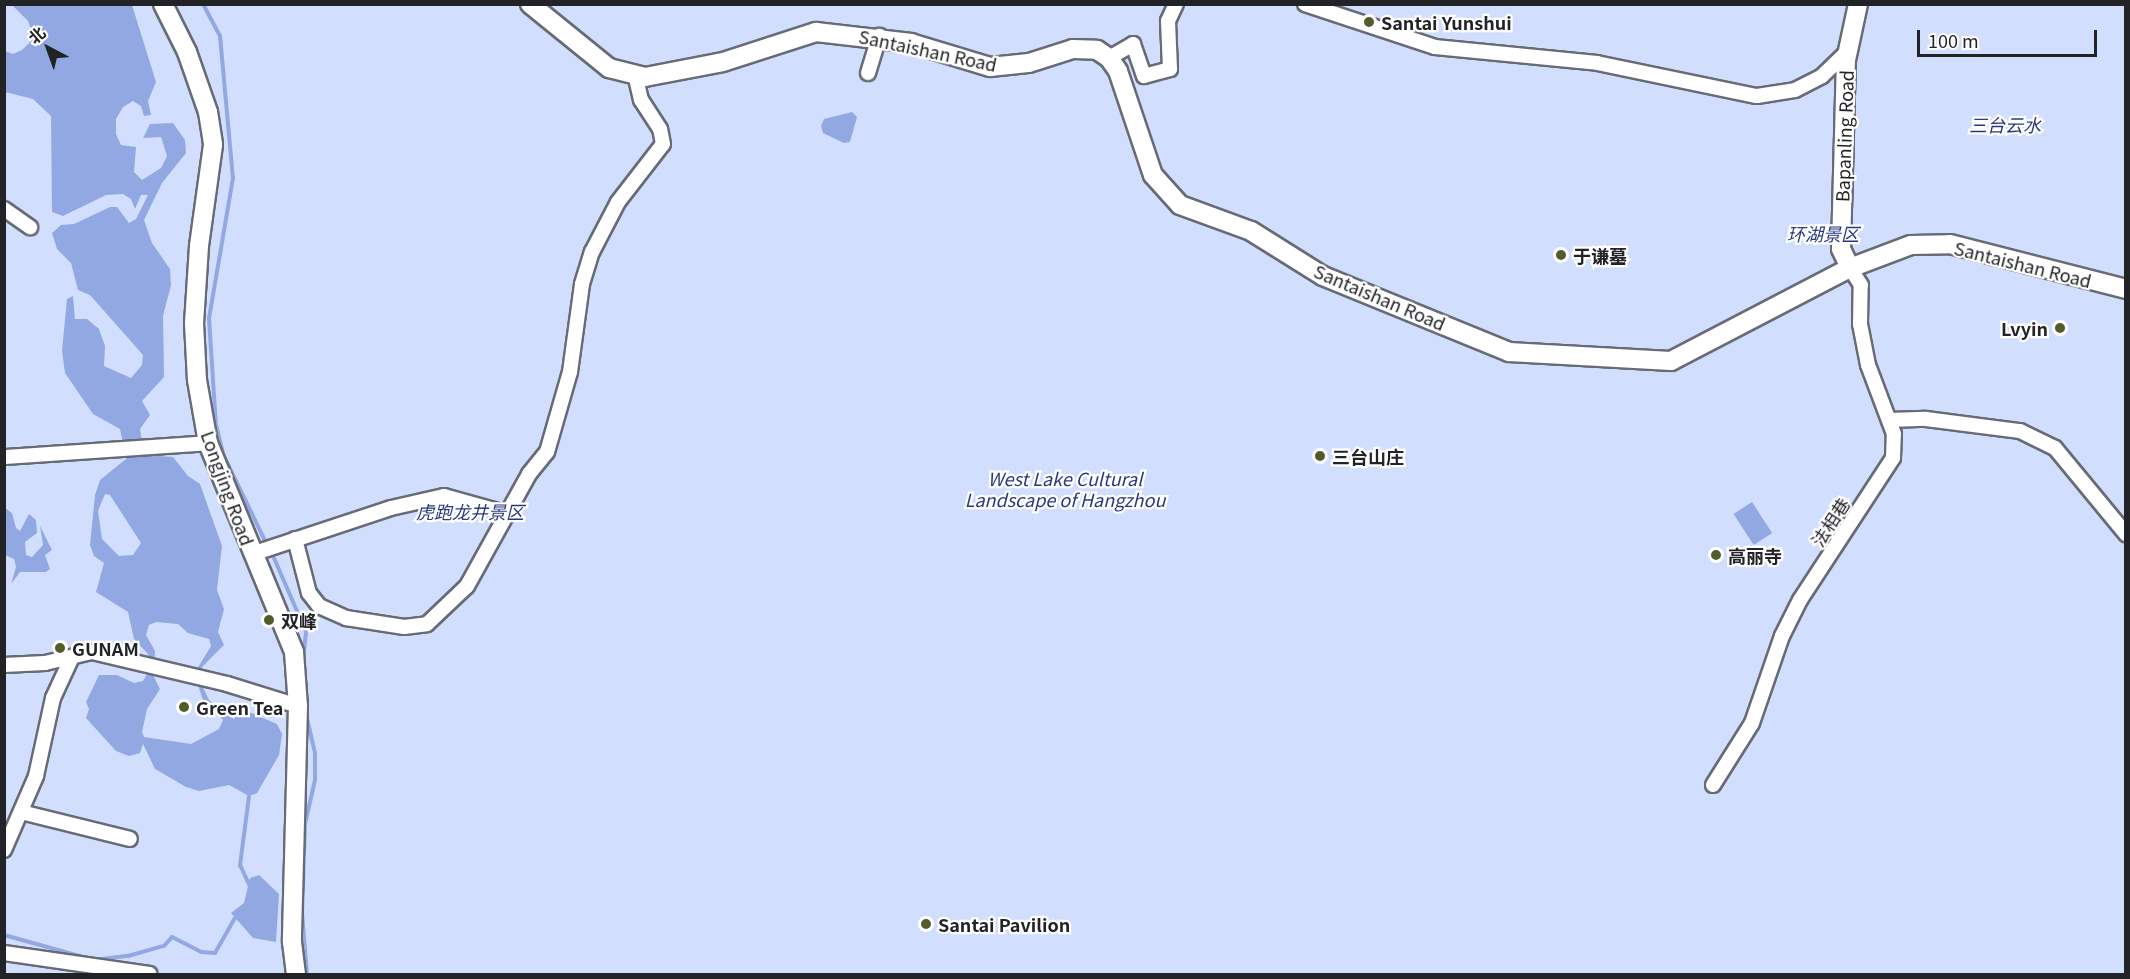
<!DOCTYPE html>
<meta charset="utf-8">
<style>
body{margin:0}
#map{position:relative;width:2130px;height:979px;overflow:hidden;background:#f4f7fe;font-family:Georgia,"Noto Sans SC",serif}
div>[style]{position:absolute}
.green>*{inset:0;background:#d2defd;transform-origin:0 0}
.water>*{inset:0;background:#92a8e3;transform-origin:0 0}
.stream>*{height:4px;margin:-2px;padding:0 2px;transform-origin:2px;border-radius:2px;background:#92a8e3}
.roads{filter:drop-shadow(2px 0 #676b75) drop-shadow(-2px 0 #676b75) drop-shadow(0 2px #676b75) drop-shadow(0 -2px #676b75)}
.street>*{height:14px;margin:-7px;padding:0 7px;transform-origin:7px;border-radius:7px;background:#fff}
.secondary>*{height:18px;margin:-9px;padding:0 9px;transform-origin:9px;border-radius:9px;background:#fff}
.dots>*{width:16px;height:16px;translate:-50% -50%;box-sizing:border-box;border:3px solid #fff;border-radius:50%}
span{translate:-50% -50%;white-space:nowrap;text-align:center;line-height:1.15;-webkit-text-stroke:4.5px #fff;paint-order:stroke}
.poi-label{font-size:18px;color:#222327;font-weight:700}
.left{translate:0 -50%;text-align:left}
.right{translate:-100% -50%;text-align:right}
.street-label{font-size:18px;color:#222327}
.park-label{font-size:18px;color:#273a7f;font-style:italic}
.frame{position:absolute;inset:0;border:6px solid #222327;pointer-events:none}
.north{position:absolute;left:18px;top:18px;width:60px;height:60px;-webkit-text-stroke:4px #fff;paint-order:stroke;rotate:319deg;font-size:16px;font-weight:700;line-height:24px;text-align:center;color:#222327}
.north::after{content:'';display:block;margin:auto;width:21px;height:27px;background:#222327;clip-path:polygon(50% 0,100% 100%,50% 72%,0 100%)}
.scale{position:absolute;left:1917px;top:30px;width:180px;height:27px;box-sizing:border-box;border:3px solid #222327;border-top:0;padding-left:8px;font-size:18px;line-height:21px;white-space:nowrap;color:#222327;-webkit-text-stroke:4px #fff;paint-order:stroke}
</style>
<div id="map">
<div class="green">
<i style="left:5px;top:5px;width:2120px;height:969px"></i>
</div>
<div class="water">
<i style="clip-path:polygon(evenodd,12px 5px,132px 5px,156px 82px,148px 101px,151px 115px,144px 116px,141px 106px,133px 101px,123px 107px,116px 119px,116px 134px,121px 145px,136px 147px,134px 172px,142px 180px,161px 168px,167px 156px,161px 137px,143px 138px,150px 124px,173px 123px,185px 140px,186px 153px,162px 183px,144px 220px,152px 243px,170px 269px,171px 285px,163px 316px,164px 377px,142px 401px,150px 415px,140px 429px,144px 455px,173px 457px,188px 476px,200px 484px,222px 546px,217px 590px,224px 609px,218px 632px,224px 645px,202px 667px,202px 685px,209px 700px,234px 719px,242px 709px,277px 724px,282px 734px,279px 755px,257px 793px,249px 796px,229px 785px,199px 791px,186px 787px,155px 769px,143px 744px,140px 753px,129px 756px,116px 751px,86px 718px,89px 709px,86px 702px,99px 675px,117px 675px,134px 683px,143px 681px,150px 669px,148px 654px,134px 639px,128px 612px,96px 592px,104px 563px,94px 556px,90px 545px,95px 495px,100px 480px,126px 459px,120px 429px,93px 414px,65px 373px,62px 351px,67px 299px,73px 296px,75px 319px,87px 319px,99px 329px,105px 346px,104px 366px,131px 378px,142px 365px,143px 355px,90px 295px,78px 290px,71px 263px,57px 249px,52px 233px,61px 225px,74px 224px,110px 207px,117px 207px,129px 223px,136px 219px,148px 195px,141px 195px,135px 209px,131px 199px,123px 194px,106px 195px,63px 216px,52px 212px,51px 116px,33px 99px,5px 92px,5px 51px,13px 54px,22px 50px,34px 38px,28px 21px,12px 5px,105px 494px,110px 495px,141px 543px,133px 555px,119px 556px,102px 539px,98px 511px,105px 494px,12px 5px,156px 622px,178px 624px,188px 633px,209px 639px,211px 646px,197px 669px,199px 688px,203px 700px,223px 720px,219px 729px,191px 744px,144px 737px,142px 732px,147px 709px,160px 689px,154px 677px,155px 651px,146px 635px,149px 625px,156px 622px)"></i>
<i style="clip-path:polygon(852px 112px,857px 117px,850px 142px,844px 143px,823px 133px,821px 126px,824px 119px)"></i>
<i style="left:1752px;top:502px;width:37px;height:22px;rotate:57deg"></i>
<i style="clip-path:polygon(5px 508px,12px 513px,16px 528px,20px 531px,29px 514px,36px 520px,37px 533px,25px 542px,26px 555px,32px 557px,43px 545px,40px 526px,52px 550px,45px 555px,50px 569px,46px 572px,20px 572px,11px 584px,16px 567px,14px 559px,5px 555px)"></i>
<i style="clip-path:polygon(259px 875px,279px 894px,276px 942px,253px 938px,231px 913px,244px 903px,250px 878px)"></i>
</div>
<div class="stream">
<i style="left:203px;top:4px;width:36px;rotate:62deg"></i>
<i style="left:220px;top:36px;width:143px;rotate:84.8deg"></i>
<i style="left:233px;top:178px;width:142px;rotate:99.7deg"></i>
<i style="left:209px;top:318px;width:107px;rotate:86.3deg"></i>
<i style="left:216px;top:425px;width:32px;rotate:76deg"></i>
<i style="left:224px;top:456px;width:99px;rotate:64.2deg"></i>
<i style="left:271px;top:551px;width:88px;rotate:66.6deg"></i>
<i style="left:306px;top:632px;width:30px;rotate:96deg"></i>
<i style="left:306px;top:714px;width:40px;rotate:77deg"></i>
<i style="left:315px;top:753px;width:27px;rotate:90deg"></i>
<i style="left:315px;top:780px;width:45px;rotate:102.8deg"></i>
<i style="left:305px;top:824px;width:89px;rotate:91.9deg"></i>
<i style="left:302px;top:913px;width:61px;rotate:85.3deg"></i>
<i style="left:249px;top:796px;width:70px;rotate:97.4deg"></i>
<i style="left:240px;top:865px;width:23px;rotate:65deg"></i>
<i style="left:4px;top:935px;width:93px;rotate:15.5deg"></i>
<i style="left:94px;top:960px;width:34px;rotate:-7deg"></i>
<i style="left:128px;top:956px;width:37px;rotate:-16deg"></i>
<i style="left:164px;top:946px;width:12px;rotate:-48deg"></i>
<i style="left:172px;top:937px;width:33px;rotate:27deg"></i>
<i style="left:201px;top:952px;width:14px;rotate:4deg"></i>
<i style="left:215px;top:953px;width:40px;rotate:-60.3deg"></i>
</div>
<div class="roads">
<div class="street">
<i style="left:1305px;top:4px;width:137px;rotate:18.3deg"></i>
<i style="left:1435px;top:47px;width:163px;rotate:5.6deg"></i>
<i style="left:1597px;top:63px;width:163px;rotate:11.7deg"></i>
<i style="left:1757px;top:96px;width:38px;rotate:-9deg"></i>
<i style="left:1795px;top:90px;width:30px;rotate:-27deg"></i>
<i style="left:1822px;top:76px;width:35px;rotate:-44deg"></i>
<i style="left:1109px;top:58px;width:28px;rotate:-30deg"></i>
<i style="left:1133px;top:44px;width:34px;rotate:71deg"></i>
<i style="left:1144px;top:76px;width:27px;rotate:-15deg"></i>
<i style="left:1170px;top:69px;width:48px;rotate:-92.4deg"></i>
<i style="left:1168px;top:21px;width:19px;rotate:-65deg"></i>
<i style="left:868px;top:73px;width:39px;rotate:-73deg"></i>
<i style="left:4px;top:209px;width:32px;rotate:35deg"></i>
<i style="left:1889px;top:420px;width:37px;rotate:-2deg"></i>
<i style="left:1926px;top:419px;width:95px;rotate:7.3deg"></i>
<i style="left:2020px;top:431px;width:39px;rotate:26deg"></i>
<i style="left:2055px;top:448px;width:112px;rotate:50.5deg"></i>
<i style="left:4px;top:457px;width:204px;rotate:-3.9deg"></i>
<i style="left:295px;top:539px;width:56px;rotate:75.5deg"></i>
<i style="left:309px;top:593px;width:16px;rotate:52deg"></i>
<i style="left:319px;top:606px;width:30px;rotate:24deg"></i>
<i style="left:346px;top:618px;width:59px;rotate:8.8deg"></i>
<i style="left:404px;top:627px;width:23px;rotate:-7deg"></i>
<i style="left:427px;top:624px;width:55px;rotate:-43.5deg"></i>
<i style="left:467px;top:586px;width:128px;rotate:-61deg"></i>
<i style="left:529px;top:474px;width:28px;rotate:-51deg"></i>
<i style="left:547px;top:452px;width:83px;rotate:-74deg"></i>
<i style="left:570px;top:372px;width:89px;rotate:-82.2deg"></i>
<i style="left:582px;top:284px;width:34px;rotate:-73deg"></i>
<i style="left:592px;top:252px;width:56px;rotate:-62.5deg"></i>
<i style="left:618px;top:202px;width:73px;rotate:-52.2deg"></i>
<i style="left:663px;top:144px;width:15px;rotate:-101deg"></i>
<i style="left:660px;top:129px;width:35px;rotate:-123deg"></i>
<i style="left:641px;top:100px;width:26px;rotate:-103deg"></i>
<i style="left:252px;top:554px;width:146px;rotate:-18.3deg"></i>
<i style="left:391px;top:508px;width:54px;rotate:-12.8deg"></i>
<i style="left:444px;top:496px;width:67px;rotate:15.5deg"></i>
<i style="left:4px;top:665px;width:41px;rotate:-2.8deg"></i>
<i style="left:45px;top:663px;width:48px;rotate:-13.2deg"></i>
<i style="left:92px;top:652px;width:139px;rotate:13.3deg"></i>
<i style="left:227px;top:684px;width:74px;rotate:17.2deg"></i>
<i style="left:1713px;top:785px;width:73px;rotate:-57.8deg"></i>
<i style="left:1752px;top:723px;width:92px;rotate:-71deg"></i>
<i style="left:1782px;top:636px;width:40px;rotate:-63.4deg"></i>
<i style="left:1800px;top:600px;width:170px;rotate:-56.8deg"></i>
<i style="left:1893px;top:458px;width:24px;rotate:-88deg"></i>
<i style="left:1894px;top:434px;width:74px;rotate:-110.6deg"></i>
<i style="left:1868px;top:365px;width:42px;rotate:-101deg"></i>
<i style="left:1860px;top:324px;width:39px;rotate:-89deg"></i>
<i style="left:1861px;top:285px;width:20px;rotate:-123deg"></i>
<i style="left:21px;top:812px;width:112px;rotate:13.9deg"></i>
<i style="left:4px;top:850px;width:81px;rotate:-66.6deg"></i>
<i style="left:36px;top:776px;width:80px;rotate:-77.7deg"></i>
<i style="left:53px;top:698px;width:43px;rotate:-65.2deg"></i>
<i style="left:4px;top:953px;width:147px;rotate:8.2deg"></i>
</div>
<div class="secondary">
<i style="left:163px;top:4px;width:54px;rotate:63.4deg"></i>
<i style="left:187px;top:52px;width:64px;rotate:70.7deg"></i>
<i style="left:208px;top:112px;width:33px;rotate:81deg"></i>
<i style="left:213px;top:145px;width:102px;rotate:97.9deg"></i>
<i style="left:199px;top:246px;width:77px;rotate:93.7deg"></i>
<i style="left:194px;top:323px;width:57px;rotate:87deg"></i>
<i style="left:197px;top:380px;width:64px;rotate:80.1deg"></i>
<i style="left:208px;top:443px;width:226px;rotate:67.6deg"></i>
<i style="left:294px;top:652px;width:54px;rotate:85.8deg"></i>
<i style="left:298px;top:706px;width:236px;rotate:91.5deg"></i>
<i style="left:292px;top:942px;width:32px;rotate:83deg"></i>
<i style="left:530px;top:4px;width:102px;rotate:39deg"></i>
<i style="left:609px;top:68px;width:37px;rotate:14deg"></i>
<i style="left:645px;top:77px;width:79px;rotate:-10.9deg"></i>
<i style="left:723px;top:62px;width:98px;rotate:-17.9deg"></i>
<i style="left:816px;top:32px;width:96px;rotate:6.6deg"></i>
<i style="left:911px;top:43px;width:83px;rotate:16.9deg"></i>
<i style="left:990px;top:67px;width:39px;rotate:-6deg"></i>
<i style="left:1029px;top:63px;width:46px;rotate:-17.7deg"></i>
<i style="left:1073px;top:49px;width:24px;rotate:2deg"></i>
<i style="left:1097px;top:50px;width:14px;rotate:34deg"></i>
<i style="left:1109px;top:58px;width:16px;rotate:55deg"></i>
<i style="left:1118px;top:71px;width:110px;rotate:71.4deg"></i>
<i style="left:1153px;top:175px;width:40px;rotate:48deg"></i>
<i style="left:1180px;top:205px;width:76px;rotate:20.1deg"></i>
<i style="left:1251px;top:231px;width:85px;rotate:32deg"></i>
<i style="left:1323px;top:276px;width:201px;rotate:22.2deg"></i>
<i style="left:1509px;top:352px;width:162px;rotate:3.2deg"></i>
<i style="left:1671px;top:361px;width:202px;rotate:-27.5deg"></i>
<i style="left:1850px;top:268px;width:65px;rotate:-20.7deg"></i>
<i style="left:1911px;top:245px;width:39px;rotate:-1deg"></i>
<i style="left:1950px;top:244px;width:182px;rotate:14.3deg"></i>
<i style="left:1850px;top:268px;width:21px;rotate:-115deg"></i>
<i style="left:1841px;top:249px;width:189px;rotate:-88.5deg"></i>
<i style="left:1846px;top:60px;width:57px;rotate:-77.9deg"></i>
</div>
</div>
<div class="dots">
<i style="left:1369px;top:22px;background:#525c2b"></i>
<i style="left:1561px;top:255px;background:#525c2b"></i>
<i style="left:2060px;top:328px;background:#525c2b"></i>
<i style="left:1320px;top:456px;background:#525c2b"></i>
<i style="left:1716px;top:555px;background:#525c2b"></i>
<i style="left:269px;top:620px;background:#525c2b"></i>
<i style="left:60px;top:648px;background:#525c2b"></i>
<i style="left:184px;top:707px;background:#525c2b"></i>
<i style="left:926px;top:924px;background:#525c2b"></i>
</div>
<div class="poi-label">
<span class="left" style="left:1381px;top:22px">Santai Yunshui</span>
<span class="left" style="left:1573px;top:255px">于谦墓</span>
<span class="right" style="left:2048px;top:328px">Lvyin</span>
<span class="left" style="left:1332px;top:456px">三台山庄</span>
<span class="left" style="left:1728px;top:555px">高丽寺</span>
<span class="left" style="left:281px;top:620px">双峰</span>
<span class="left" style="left:72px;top:648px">GUNAM</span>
<span class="left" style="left:196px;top:707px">Green Tea</span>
<span class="left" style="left:938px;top:924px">Santai Pavilion</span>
</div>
<div class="street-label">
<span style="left:928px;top:50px;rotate:12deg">Santaishan Road</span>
<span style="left:1844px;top:136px;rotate:-88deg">Bapanling Road</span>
<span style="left:2023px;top:264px;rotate:14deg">Santaishan Road</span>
<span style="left:1380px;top:297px;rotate:23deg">Santaishan Road</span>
<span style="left:228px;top:488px;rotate:70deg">Longjing Road</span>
<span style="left:1830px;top:522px;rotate:-57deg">法相巷</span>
</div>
<div class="park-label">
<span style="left:2005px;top:124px">三台云水</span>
<span style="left:1823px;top:233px">环湖景区</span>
<span style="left:1065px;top:489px">West Lake Cultural<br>Landscape of Hangzhou</span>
<span style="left:470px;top:511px">虎跑龙井景区</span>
</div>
<div class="frame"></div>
<div class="north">北</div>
<div class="scale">100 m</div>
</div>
